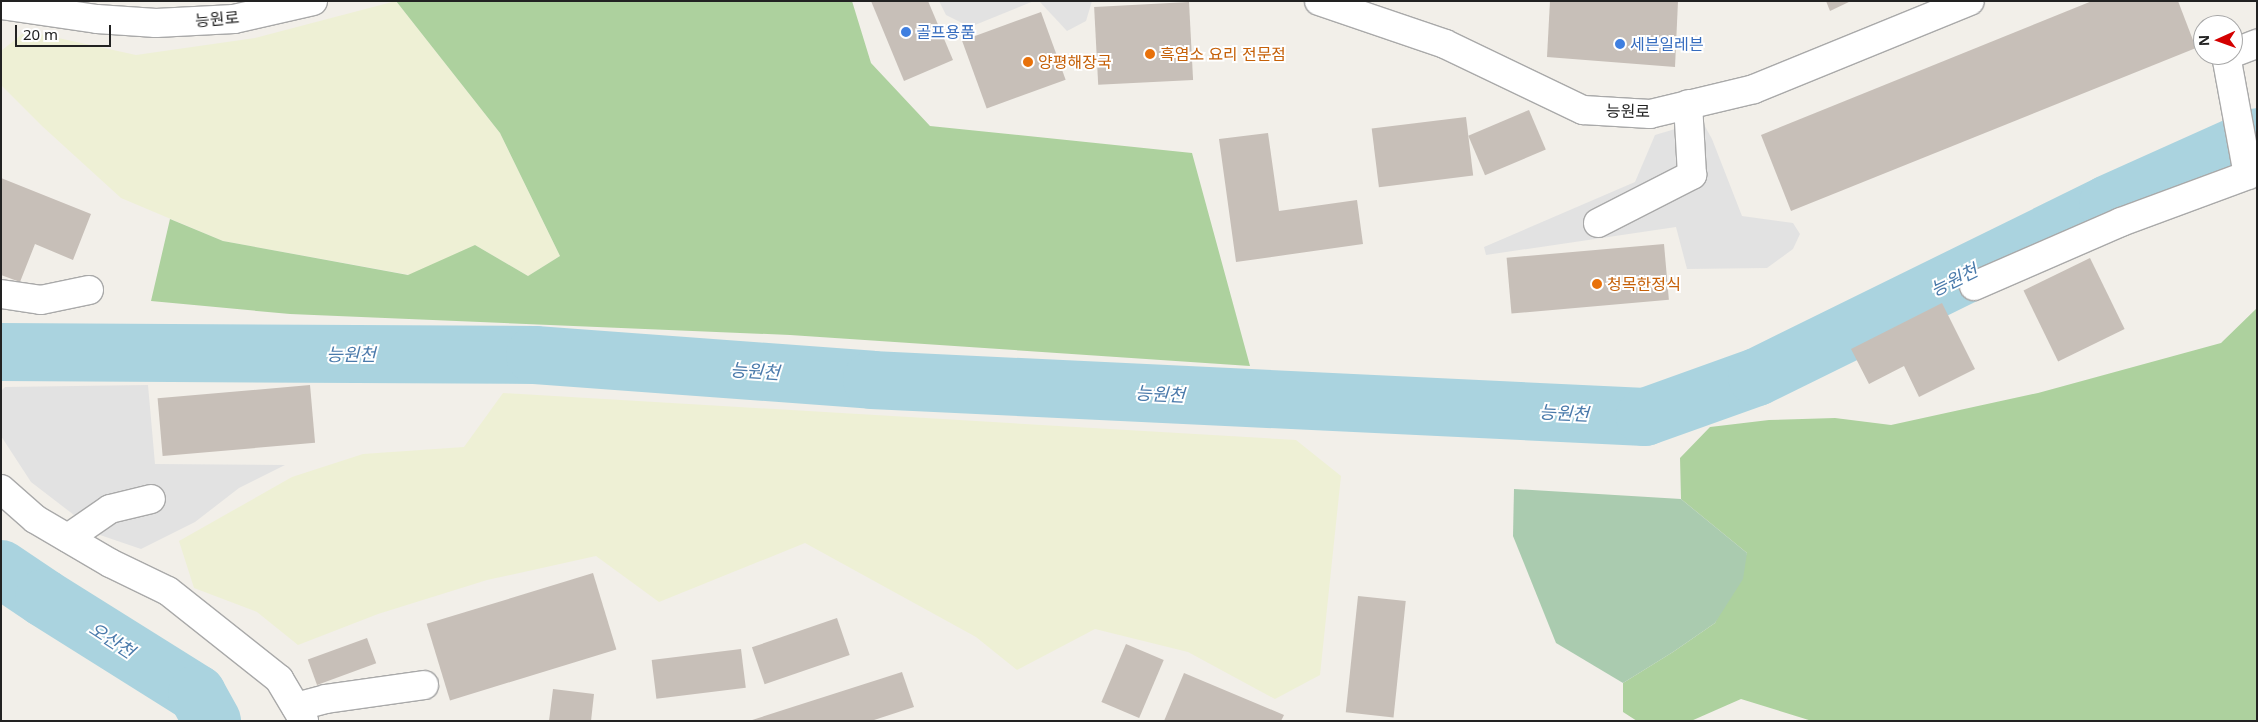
<!DOCTYPE html>
<meta charset="utf-8">
<style>
body{margin:0}
#map{position:relative;width:2258px;height:722px;overflow:hidden;background:#f2efe9;font-family:"Noto Sans","Noto Sans KR",sans-serif}
div>[style]{position:absolute}
.farmland>*{inset:0;background:#eef0d5}
.forest>*{inset:0;background:#add19e}
.cemetery>*{inset:0;background:#aacbaf}
.parking>*{inset:0;background:#e2e2e2}
.river>*{height:58px;margin:-29px;padding:0 29px;transform-origin:29px;border-radius:29px;background:#aad3df}
.building>*{inset:0;background:#c7bfb8;transform-origin:0 0}
.roads{filter:drop-shadow(1px 0 #a9a9a9) drop-shadow(-1px 0 #a9a9a9) drop-shadow(0 1px #a9a9a9) drop-shadow(0 -1px #a9a9a9)}
.minor>*{height:28px;margin:-14px;padding:0 14px;transform-origin:14px;border-radius:14px;background:#fff}
.dots>*{width:14px;height:14px;translate:-50% -50%;box-sizing:border-box;border:2px solid #fff;border-radius:50%}
span{translate:-50% -50%;white-space:nowrap;text-align:center;line-height:1.15;-webkit-text-stroke:4px #fff;paint-order:stroke}
.street-label{font-size:16px;color:#222}
.shop-label{font-size:16px;color:#366cbe}
.left{translate:0 -50%;text-align:left}
.food-label{font-size:16px;color:#c56008}
.water-label{font-size:18px;color:#4a7aab;font-style:italic}
.frame{position:absolute;inset:0;border:2px solid #222;pointer-events:none}
.north{position:absolute;left:2193px;top:15px;width:50px;height:50px;box-sizing:border-box;background:#fff;border:1px solid #a7a7a7;border-radius:50%;rotate:268deg;font-size:14px;font-weight:700;line-height:20px;text-align:center;color:#222}
.north::after{content:'';display:block;margin:auto;width:18px;height:22px;background:#d40000;clip-path:polygon(50% 0,100% 100%,50% 72%,0 100%)}
.scale{position:absolute;left:15px;top:25px;width:96px;height:22px;box-sizing:border-box;border:2px solid #222;border-top:0;padding-left:6px;font-size:15px;line-height:18px;white-space:nowrap;color:#222;-webkit-text-stroke:4px #fff;paint-order:stroke}
</style>
<div id="map">
<div class="farmland">
<i style="clip-path:polygon(396px 1px,500px 133px,560px 256px,528px 276px,475px 245px,421px 277px,223px 241px,121px 198px,42px 126px,1px 85px,1px 51px,26px 31px,136px 55px,255px 38px)"></i>
<i style="clip-path:polygon(503px 393px,1296px 440px,1341px 476px,1320px 675px,1275px 699px,1188px 652px,1095px 629px,1017px 670px,976px 637px,805px 543px,659px 602px,596px 556px,487px 580px,378px 614px,298px 645px,257px 612px,194px 588px,179px 541px,292px 477px,363px 454px,464px 447px)"></i>
</div>
<div class="forest">
<i style="clip-path:polygon(396px 1px,852px 1px,871px 63px,930px 126px,1192px 153px,1250px 366px,790px 335px,290px 314px,151px 301px,170px 219px,223px 241px,408px 275px,475px 245px,528px 276px,560px 256px,500px 133px)"></i>
<i style="clip-path:polygon(2257px 308px,2257px 721px,1812px 721px,1741px 699px,1691px 721px,1637px 721px,1623px 712px,1623px 683px,1673px 652px,1715px 623px,1747px 553px,1681px 499px,1680px 458px,1710px 427px,1769px 420px,1835px 418px,1891px 425px,2038px 393px,2221px 343px)"></i>
</div>
<div class="cemetery">
<i style="clip-path:polygon(1514px 489px,1681px 499px,1747px 553px,1743px 579px,1715px 623px,1673px 652px,1623px 683px,1556px 643px,1513px 536px)"></i>
</div>
<div class="parking">
<i style="clip-path:polygon(939px 1px,1034px 1px,970px 27px,946px 15px)"></i>
<i style="clip-path:polygon(1039px 1px,1092px 1px,1086px 21px,1067px 31px)"></i>
<i style="clip-path:polygon(1702px 121px,1712px 139px,1742px 216px,1793px 223px,1800px 234px,1793px 249px,1767px 268px,1687px 269px,1676px 227px,1486px 255px,1484px 247px,1635px 182px,1655px 135px)"></i>
<i style="clip-path:polygon(148px 385px,155px 464px,285px 465px,239px 488px,195px 522px,141px 549px,100px 535px,31px 482px,1px 436px,1px 391px,5px 387px)"></i>
</div>
<div class="river">
<i style="left:1px;top:352px;width:534px;rotate:0.32deg"></i>
<i style="left:535px;top:355px;width:338px;rotate:4.2deg"></i>
<i style="left:872px;top:380px;width:774px;rotate:2.74deg"></i>
<i style="left:1645px;top:417px;width:119px;rotate:-19.7deg"></i>
<i style="left:1757px;top:377px;width:391px;rotate:-26.2deg"></i>
<i style="left:2108px;top:204px;width:163px;rotate:-24.2deg"></i>
<i style="left:1px;top:569px;width:52px;rotate:34deg"></i>
<i style="left:44px;top:598px;width:181px;rotate:32.1deg"></i>
<i style="left:197px;top:694px;width:31px;rotate:61deg"></i>
</div>
<div class="building">
<i style="clip-path:polygon(871px 1px,928px 1px,953px 60px,904px 81px)"></i>
<i style="clip-path:polygon(1550px 1px,1678px 1px,1675px 67px,1547px 57px)"></i>
<i style="clip-path:polygon(1826px 1px,1851px 1px,1830px 11px)"></i>
<i style="clip-path:polygon(2092px 1px,2178px 1px,2196px 48px,1791px 211px,1761px 135px)"></i>
<i style="left:1189px;top:2px;width:78px;height:95px;rotate:87deg"></i>
<i style="left:1041px;top:12px;width:72px;height:84px;rotate:70deg"></i>
<i style="left:1529px;top:110px;width:43px;height:66px;rotate:67deg"></i>
<i style="left:1466px;top:117px;width:59px;height:95px;rotate:83deg"></i>
<i style="clip-path:polygon(1268px 133px,1279px 211px,1357px 200px,1363px 244px,1236px 262px,1219px 139px)"></i>
<i style="clip-path:polygon(1px 178px,91px 214px,73px 260px,35px 244px,20px 282px,1px 275px)"></i>
<i style="left:1664px;top:244px;width:56px;height:158px;rotate:85deg"></i>
<i style="left:2090px;top:258px;width:79px;height:74px;rotate:64deg"></i>
<i style="clip-path:polygon(1942px 303px,1975px 369px,1919px 397px,1904px 366px,1869px 384px,1851px 349px)"></i>
<i style="left:310px;top:385px;width:58px;height:153px;rotate:85deg"></i>
<i style="left:593px;top:573px;width:80px;height:174px;rotate:73deg"></i>
<i style="left:1358px;top:596px;width:48px;height:117px;rotate:6deg"></i>
<i style="left:837px;top:618px;width:39px;height:90px;rotate:71deg"></i>
<i style="left:367px;top:638px;width:27px;height:63px;rotate:70deg"></i>
<i style="left:1126px;top:644px;width:41px;height:63px;rotate:23deg"></i>
<i style="left:741px;top:649px;width:39px;height:90px;rotate:83deg"></i>
<i style="clip-path:polygon(902px 672px,914px 707px,871px 721px,749px 721px)"></i>
<i style="clip-path:polygon(1184px 673px,1284px 715px,1281px 721px,1164px 721px)"></i>
<i style="clip-path:polygon(553px 689px,594px 694px,591px 721px,549px 721px)"></i>
</div>
<div class="roads">
<div class="minor">
<i style="left:1319px;top:1px;width:133px;rotate:18.8deg"></i>
<i style="left:1445px;top:44px;width:153px;rotate:25.6deg"></i>
<i style="left:1583px;top:110px;width:67px;rotate:3.4deg"></i>
<i style="left:1650px;top:114px;width:107px;rotate:-13.5deg"></i>
<i style="left:1754px;top:89px;width:233px;rotate:-22.2deg"></i>
<i style="left:1px;top:5px;width:97px;rotate:8.3deg"></i>
<i style="left:97px;top:19px;width:59px;rotate:3.9deg"></i>
<i style="left:156px;top:23px;width:78px;rotate:-2.9deg"></i>
<i style="left:234px;top:19px;width:81px;rotate:-12.8deg"></i>
<i style="left:2233px;top:53px;width:26px;rotate:-21deg"></i>
<i style="left:1598px;top:223px;width:106px;rotate:-27.1deg"></i>
<i style="left:1692px;top:175px;width:71px;rotate:-93.2deg"></i>
<i style="left:1974px;top:286px;width:160px;rotate:-23.5deg"></i>
<i style="left:2121px;top:222px;width:135px;rotate:-20.3deg"></i>
<i style="left:2248px;top:175px;width:122px;rotate:-100.4deg"></i>
<i style="left:1px;top:294px;width:40px;rotate:8.5deg"></i>
<i style="left:41px;top:300px;width:49px;rotate:-11.8deg"></i>
<i style="left:1px;top:489px;width:45px;rotate:41.4deg"></i>
<i style="left:35px;top:519px;width:87px;rotate:30.4deg"></i>
<i style="left:110px;top:563px;width:64px;rotate:25.8deg"></i>
<i style="left:168px;top:591px;width:142px;rotate:38.4deg"></i>
<i style="left:279px;top:679px;width:49px;rotate:59.2deg"></i>
<i style="left:68px;top:538px;width:51px;rotate:-34.6deg"></i>
<i style="left:110px;top:509px;width:42px;rotate:-13.7deg"></i>
<i style="left:296px;top:707px;width:31px;rotate:-15deg"></i>
<i style="left:326px;top:699px;width:99px;rotate:-8.1deg"></i>
</div>
</div>
<div class="dots">
<i style="left:906px;top:32px;background:#3f7fe0"></i>
<i style="left:1620px;top:44px;background:#3f7fe0"></i>
<i style="left:1150px;top:54px;background:#e8710a"></i>
<i style="left:1028px;top:62px;background:#e8710a"></i>
<i style="left:1597px;top:284px;background:#e8710a"></i>
</div>
<div class="street-label">
<span style="left:217px;top:19px;rotate:-5deg">능원로</span>
<span style="left:1628px;top:111px;rotate:1deg">능원로</span>
</div>
<div class="shop-label">
<span class="left" style="left:916px;top:32px">골프용품</span>
<span class="left" style="left:1630px;top:44px">세븐일레븐</span>
</div>
<div class="food-label">
<span class="left" style="left:1160px;top:54px">흑염소 요리 전문점</span>
<span class="left" style="left:1038px;top:62px">양평해장국</span>
<span class="left" style="left:1607px;top:284px">청목한정식</span>
</div>
<div class="water-label">
<span style="left:1954px;top:280px;rotate:-26deg">능원천</span>
<span style="left:351px;top:354px">능원천</span>
<span style="left:755px;top:371px;rotate:4deg">능원천</span>
<span style="left:1160px;top:394px;rotate:3deg">능원천</span>
<span style="left:1564px;top:413px;rotate:3deg">능원천</span>
<span style="left:112px;top:640px;rotate:33deg">오산천</span>
</div>
<div class="frame"></div>
<div class="north">N</div>
<div class="scale">20 m</div>
</div>
